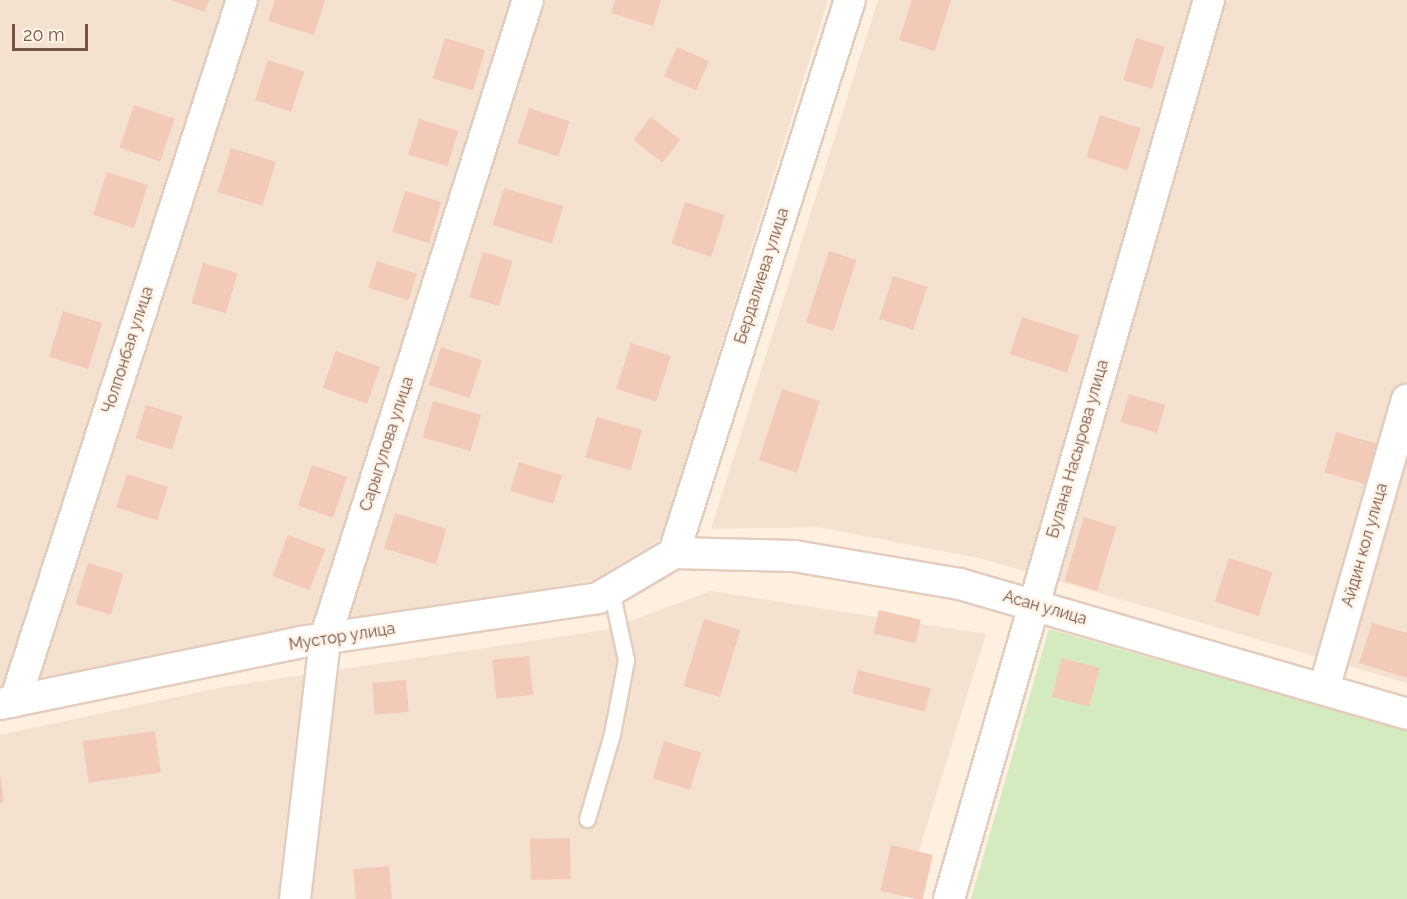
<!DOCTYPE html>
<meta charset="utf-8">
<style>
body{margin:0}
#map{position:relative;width:1407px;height:899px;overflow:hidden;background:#fdf0e1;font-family:Raleway,sans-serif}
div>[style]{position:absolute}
.residential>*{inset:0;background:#f5e1cf}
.green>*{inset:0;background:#d4eabf}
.building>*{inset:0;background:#f3cab7;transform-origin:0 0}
.roads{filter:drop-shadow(2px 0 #e3cdbf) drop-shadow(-2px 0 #e3cdbf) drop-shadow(0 2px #e3cdbf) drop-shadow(0 -2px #e3cdbf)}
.lane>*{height:15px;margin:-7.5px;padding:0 7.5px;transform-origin:7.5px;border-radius:7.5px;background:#fff}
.street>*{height:30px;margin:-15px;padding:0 15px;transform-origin:15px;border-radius:15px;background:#fff}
span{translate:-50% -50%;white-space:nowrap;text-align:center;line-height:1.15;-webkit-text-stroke:5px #fff4e7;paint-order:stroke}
.street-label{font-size:16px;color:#745447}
.scale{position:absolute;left:12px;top:24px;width:76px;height:27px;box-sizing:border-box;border:3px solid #745447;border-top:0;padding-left:8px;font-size:18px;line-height:21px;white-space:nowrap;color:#745447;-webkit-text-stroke:4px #fff4e7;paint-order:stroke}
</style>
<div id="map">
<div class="residential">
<i style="clip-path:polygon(0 0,828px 0,661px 539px,594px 580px,0 690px)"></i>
<i style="clip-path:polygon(878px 0,1407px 0,1407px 683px,983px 559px,818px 527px,711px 529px)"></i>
<i style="clip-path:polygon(711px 591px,986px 634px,904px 899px,0 899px,0 735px,223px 687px,605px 630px)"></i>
</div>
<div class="green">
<i style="clip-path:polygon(1049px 629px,1407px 731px,1407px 899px,971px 899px)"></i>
</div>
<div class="building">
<i style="clip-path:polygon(170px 0,209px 0,205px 12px)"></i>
<i style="clip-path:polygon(275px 0,325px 0,314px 35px,268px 21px)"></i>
<i style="clip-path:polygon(615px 0,661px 0,653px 26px,611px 13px)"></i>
<i style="clip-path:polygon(912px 0,951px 0,935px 51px,899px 40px)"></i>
<i style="left:445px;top:38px;width:42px;height:42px;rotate:17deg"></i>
<i style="left:1136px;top:38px;width:30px;height:44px;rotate:17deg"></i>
<i style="left:677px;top:47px;width:35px;height:32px;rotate:24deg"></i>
<i style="left:268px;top:60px;width:38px;height:42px;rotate:18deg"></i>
<i style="left:134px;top:105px;width:43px;height:45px;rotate:19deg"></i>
<i style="left:529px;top:108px;width:43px;height:37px;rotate:18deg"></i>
<i style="left:1100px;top:115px;width:43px;height:44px;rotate:18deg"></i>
<i style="left:651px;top:117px;width:37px;height:29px;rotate:38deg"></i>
<i style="left:419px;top:119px;width:41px;height:37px;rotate:17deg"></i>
<i style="left:231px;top:148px;width:47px;height:46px;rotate:17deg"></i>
<i style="left:107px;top:172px;width:43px;height:45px;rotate:18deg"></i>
<i style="left:504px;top:188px;width:62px;height:39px;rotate:17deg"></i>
<i style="left:405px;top:191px;width:38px;height:43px;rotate:17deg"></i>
<i style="left:685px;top:202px;width:42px;height:44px;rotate:18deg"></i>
<i style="left:829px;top:251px;width:29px;height:75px;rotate:18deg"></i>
<i style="left:483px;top:252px;width:31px;height:47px;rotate:17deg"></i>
<i style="left:377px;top:261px;width:42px;height:28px;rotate:18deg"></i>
<i style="left:203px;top:263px;width:36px;height:42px;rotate:16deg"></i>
<i style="left:893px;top:276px;width:36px;height:45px;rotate:18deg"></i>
<i style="left:63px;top:311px;width:41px;height:48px;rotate:17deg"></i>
<i style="left:1022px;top:317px;width:60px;height:39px;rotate:18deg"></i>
<i style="left:631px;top:343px;width:42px;height:48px;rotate:18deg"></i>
<i style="left:441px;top:347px;width:43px;height:40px;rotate:18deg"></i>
<i style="left:336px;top:351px;width:47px;height:39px;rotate:20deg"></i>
<i style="left:782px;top:389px;width:40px;height:75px;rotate:18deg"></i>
<i style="left:1129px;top:394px;width:38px;height:29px;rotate:17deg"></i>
<i style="left:433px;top:401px;width:50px;height:38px;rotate:16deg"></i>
<i style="left:146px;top:405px;width:38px;height:35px;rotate:17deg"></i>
<i style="left:597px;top:417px;width:47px;height:42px;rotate:16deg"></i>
<i style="left:1336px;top:432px;width:43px;height:42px;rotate:16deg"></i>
<i style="left:519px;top:462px;width:45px;height:30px;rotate:17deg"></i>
<i style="left:312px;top:465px;width:37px;height:43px;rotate:19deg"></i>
<i style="left:127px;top:474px;width:43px;height:35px;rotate:18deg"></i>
<i style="left:395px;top:513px;width:54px;height:37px;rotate:17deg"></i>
<i style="left:1084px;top:517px;width:34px;height:67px;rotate:17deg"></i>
<i style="left:288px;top:535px;width:40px;height:44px;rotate:21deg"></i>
<i style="left:1229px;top:558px;width:46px;height:46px;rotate:18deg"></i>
<i style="left:88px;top:563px;width:37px;height:43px;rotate:17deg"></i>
<i style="left:879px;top:610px;width:43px;height:24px;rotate:13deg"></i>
<i style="left:704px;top:619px;width:38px;height:70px;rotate:17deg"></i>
<i style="clip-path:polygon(1372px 623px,1407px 633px,1407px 678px,1359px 663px)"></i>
<i style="left:529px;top:656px;width:39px;height:37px;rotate:84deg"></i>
<i style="left:1062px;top:658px;width:39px;height:40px;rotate:15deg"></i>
<i style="left:858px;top:670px;width:75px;height:24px;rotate:14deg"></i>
<i style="left:406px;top:680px;width:32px;height:34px;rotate:85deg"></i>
<i style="left:155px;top:731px;width:42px;height:73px;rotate:82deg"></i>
<i style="left:664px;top:741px;width:39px;height:39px;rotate:17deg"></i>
<i style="clip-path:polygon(0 774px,4px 802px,0 803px)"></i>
<i style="left:570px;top:838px;width:41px;height:40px;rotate:89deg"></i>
<i style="left:891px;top:845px;width:43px;height:47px;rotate:13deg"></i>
<i style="left:389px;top:866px;width:33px;height:36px;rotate:85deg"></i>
</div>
<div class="roads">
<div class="lane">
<i style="left:587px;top:819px;width:89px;rotate:-73.6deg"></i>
<i style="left:612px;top:734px;width:75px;rotate:-79.3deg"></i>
<i style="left:626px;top:660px;width:72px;rotate:-102.1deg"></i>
</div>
<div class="street">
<i style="left:674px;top:553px;width:120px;rotate:1.4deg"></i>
<i style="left:794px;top:556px;width:168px;rotate:9.6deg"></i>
<i style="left:960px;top:584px;width:466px;rotate:16.2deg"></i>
<i style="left:674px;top:553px;width:580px;rotate:-72.35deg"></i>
<i style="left:1324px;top:689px;width:301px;rotate:-74deg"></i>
<i style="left:15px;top:701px;width:737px;rotate:-72.06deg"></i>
<i style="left:0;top:704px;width:307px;rotate:-11.6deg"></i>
<i style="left:301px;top:642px;width:300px;rotate:-8.4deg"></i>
<i style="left:598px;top:598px;width:88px;rotate:-30.6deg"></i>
<i style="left:295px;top:899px;width:262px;rotate:-83.4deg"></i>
<i style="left:325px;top:639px;width:670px;rotate:-72.38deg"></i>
<i style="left:949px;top:899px;width:936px;rotate:-73.87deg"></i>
</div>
</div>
<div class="street-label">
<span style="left:762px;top:276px;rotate:-72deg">Бердалиева улица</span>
<span style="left:128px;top:350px;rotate:-72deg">Чолпонбая улица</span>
<span style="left:387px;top:444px;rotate:-72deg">Сарыгулова улица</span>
<span style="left:1078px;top:449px;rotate:-74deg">Булана Насырова улица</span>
<span style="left:1365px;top:545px;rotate:-74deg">Айдин кол улица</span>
<span style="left:1045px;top:608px;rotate:16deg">Асан улица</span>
<span style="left:342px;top:637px;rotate:-9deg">Мустор улица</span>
</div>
<div class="scale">20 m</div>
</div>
